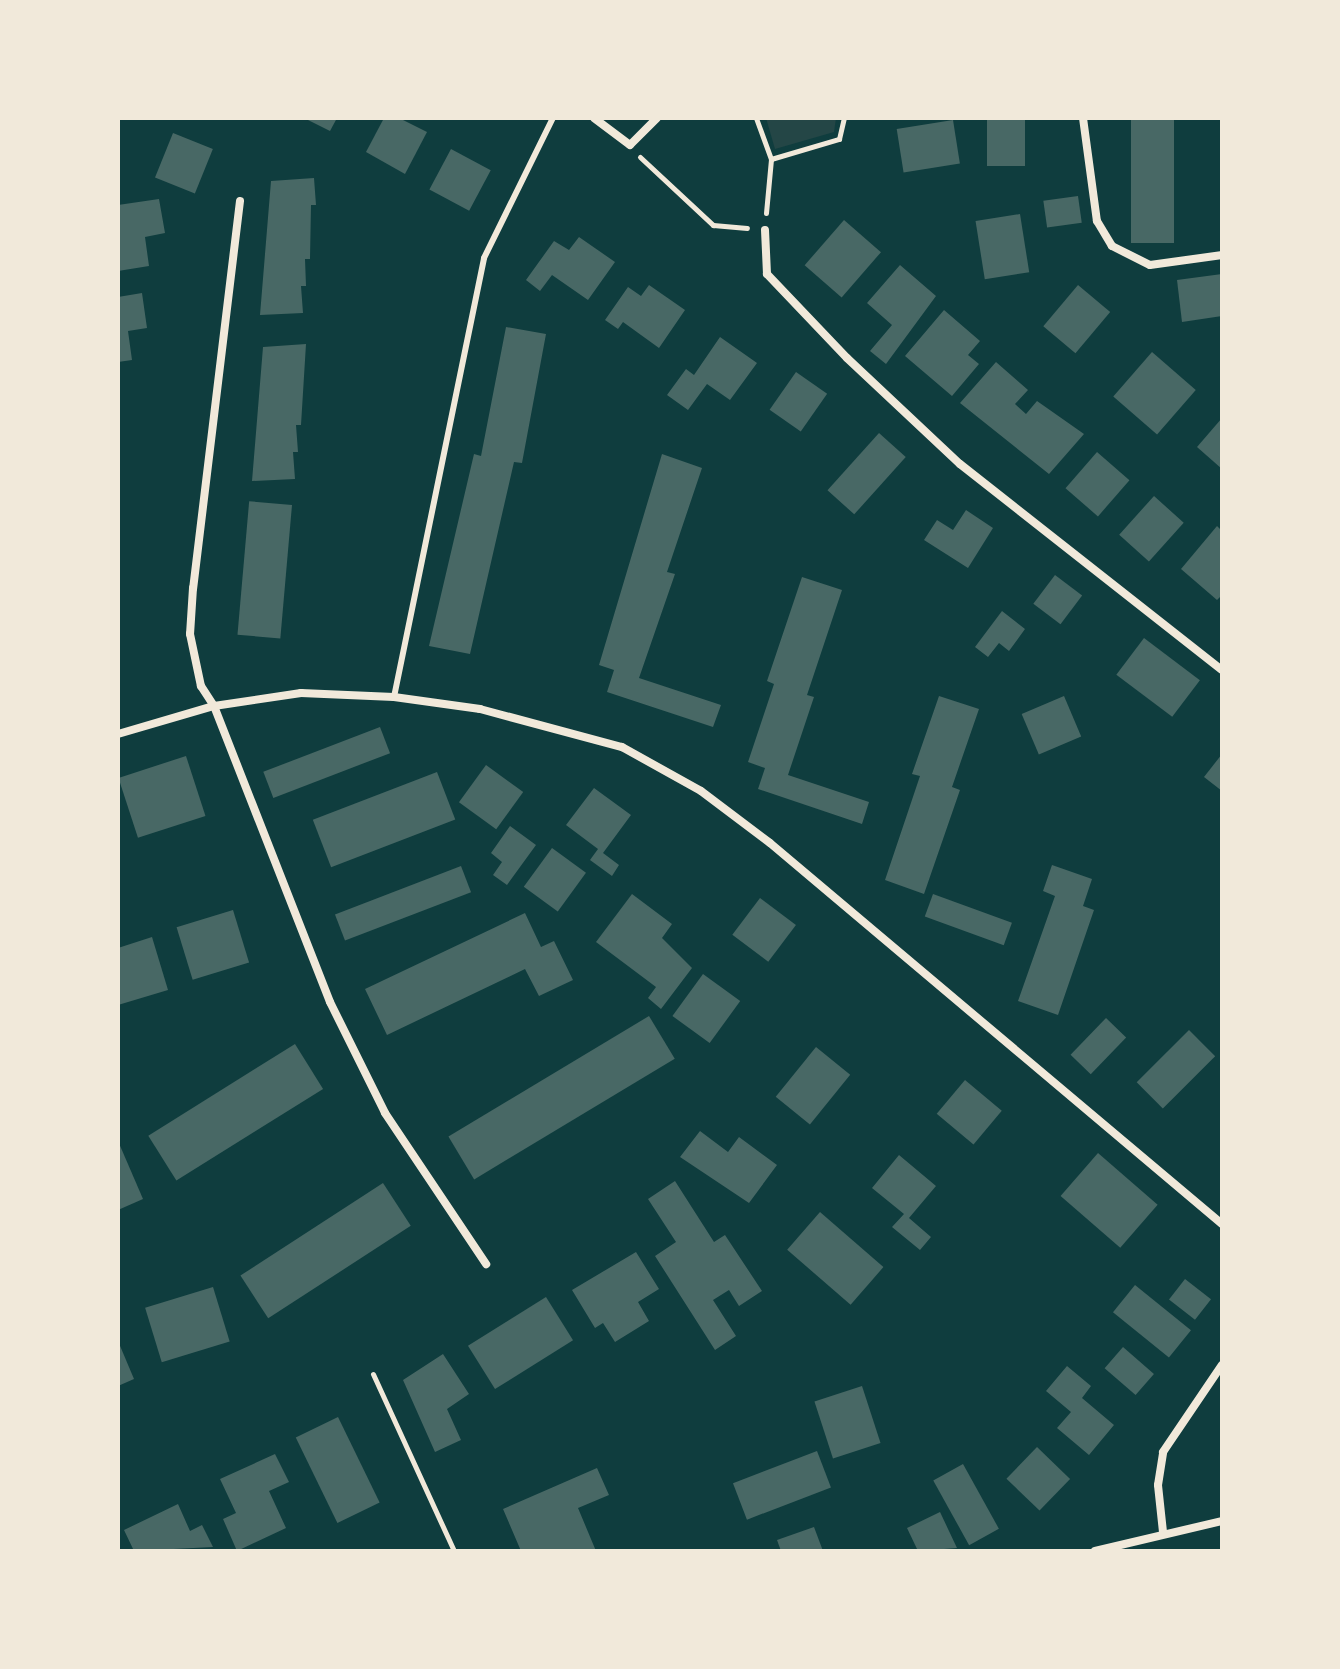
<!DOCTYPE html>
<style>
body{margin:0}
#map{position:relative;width:1340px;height:1669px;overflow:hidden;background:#0f3d3e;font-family:Commissioner,sans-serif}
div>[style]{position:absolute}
.green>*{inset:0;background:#244646}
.building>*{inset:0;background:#486865;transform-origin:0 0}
.path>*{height:5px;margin:-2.5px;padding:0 2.5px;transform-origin:2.5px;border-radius:2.5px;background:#f1e9da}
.service>*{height:6px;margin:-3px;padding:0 3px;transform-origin:3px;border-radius:3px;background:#f1e9da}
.minor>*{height:8px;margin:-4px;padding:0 4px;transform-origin:4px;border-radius:4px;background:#f1e9da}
span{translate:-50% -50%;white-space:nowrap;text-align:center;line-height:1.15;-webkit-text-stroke:8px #f1e9da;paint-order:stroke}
.frame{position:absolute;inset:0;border:120px solid #f1e9da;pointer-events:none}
</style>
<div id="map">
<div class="green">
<i style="clip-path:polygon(766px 118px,836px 118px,834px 132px,775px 149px)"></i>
</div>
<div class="building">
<i style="clip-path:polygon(304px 118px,337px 118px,330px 131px)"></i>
<i style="clip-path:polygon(384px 118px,399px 118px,427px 132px,405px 174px,366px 152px)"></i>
<i style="left:987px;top:118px;width:38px;height:48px"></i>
<i style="left:1131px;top:118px;width:43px;height:125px"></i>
<i style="left:953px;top:120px;width:44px;height:57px;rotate:81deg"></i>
<i style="left:173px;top:133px;width:43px;height:48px;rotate:22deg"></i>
<i style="left:451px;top:149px;width:45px;height:46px;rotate:28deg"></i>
<i style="clip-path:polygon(314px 178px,316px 205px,311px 205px,310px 259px,305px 259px,306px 286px,301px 286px,303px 313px,260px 315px,271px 181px)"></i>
<i style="left:1078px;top:196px;width:27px;height:35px;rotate:82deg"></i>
<i style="clip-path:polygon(159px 199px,165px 233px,145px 237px,149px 266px,118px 271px,118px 205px)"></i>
<i style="left:1020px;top:214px;width:59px;height:45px;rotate:81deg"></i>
<i style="left:844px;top:220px;width:49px;height:60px;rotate:41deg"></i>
<i style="clip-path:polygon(579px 237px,615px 262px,588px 300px,552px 275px,540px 291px,526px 280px,554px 241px,569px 250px)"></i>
<i style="clip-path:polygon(900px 265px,936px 296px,886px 364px,870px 351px,892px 325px,867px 303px)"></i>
<i style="clip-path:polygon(1222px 274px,1222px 316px,1182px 322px,1177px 280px)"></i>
<i style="clip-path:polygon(649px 285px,685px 310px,659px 348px,623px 322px,618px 329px,605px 320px,628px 287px,641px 296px)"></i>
<i style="left:1078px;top:285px;width:42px;height:54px;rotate:40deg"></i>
<i style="clip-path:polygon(142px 293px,147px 328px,128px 331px,132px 360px,118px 362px,118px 297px)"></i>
<i style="clip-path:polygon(944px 310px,980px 341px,968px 355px,979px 364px,952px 396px,905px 356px)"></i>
<i style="clip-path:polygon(506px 327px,546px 334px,522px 463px,514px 462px,470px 654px,429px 646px,474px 454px,481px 456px)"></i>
<i style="clip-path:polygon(720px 337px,757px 363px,730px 400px,707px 384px,688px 410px,667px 395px,686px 369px,694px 375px)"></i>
<i style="clip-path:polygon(306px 344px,301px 425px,296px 425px,298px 452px,293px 452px,295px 479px,252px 481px,263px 347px)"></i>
<i style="left:1152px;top:352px;width:58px;height:59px;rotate:41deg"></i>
<i style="clip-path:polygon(996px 362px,1028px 390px,1015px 404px,1026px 414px,1037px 401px,1084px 434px,1049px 474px,960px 403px)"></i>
<i style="left:796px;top:372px;width:38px;height:46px;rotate:35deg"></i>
<i style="clip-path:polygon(1222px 418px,1222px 469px,1197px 447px)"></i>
<i style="left:879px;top:433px;width:36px;height:77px;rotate:42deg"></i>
<i style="left:1097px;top:452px;width:43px;height:48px;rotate:41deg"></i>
<i style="clip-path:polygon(662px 454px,702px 468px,667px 572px,675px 574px,639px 678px,721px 705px,713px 727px,607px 692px,614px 670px,599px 665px)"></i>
<i style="left:1154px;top:496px;width:40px;height:52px;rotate:42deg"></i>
<i style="left:292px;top:505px;width:134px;height:43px;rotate:95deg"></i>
<i style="clip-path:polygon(966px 510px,993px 528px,968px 568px,924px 540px,937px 520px,953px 530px)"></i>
<i style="clip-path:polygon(1217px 526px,1222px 531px,1222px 595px,1217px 600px,1181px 569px)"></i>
<i style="left:1055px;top:575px;width:34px;height:36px;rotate:37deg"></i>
<i style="clip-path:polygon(802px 577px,842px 590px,807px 695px,814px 697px,788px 775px,869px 802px,862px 824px,758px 789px,765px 768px,748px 762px,774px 684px,767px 681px)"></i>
<i style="clip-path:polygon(1002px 611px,1025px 629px,1009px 651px,999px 643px,988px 657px,975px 647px)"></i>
<i style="left:1144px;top:638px;width:70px;height:46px;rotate:37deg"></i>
<i style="clip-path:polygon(939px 696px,979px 709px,952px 787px,960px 790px,924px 894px,885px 880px,920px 776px,912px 774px)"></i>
<i style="left:1064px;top:696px;width:44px;height:46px;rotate:67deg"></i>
<i style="left:380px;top:727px;width:28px;height:125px;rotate:69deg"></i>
<i style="clip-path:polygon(1222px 754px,1222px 791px,1204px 777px)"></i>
<i style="left:186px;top:756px;width:63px;height:71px;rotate:72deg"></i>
<i style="left:486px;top:765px;width:46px;height:46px;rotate:36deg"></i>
<i style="left:437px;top:772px;width:51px;height:133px;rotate:69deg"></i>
<i style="clip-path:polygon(594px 788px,631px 815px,603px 853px,619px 865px,612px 876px,590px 860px,598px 849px,566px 825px)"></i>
<i style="clip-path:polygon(510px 826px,536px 845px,507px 885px,493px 875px,502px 862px,491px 853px)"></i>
<i style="left:552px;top:848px;width:42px;height:48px;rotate:36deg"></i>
<i style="clip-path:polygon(1052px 865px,1092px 879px,1083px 906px,1094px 910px,1058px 1015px,1018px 1001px,1055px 896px,1043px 891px)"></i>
<i style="left:461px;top:866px;width:28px;height:135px;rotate:69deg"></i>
<i style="clip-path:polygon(632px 894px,672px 924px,662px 938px,692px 968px,661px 1009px,648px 998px,656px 987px,596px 942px)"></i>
<i style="left:933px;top:894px;width:84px;height:24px;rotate:20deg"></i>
<i style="left:760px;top:898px;width:45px;height:46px;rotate:37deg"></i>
<i style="left:233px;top:910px;width:55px;height:59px;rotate:73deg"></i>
<i style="clip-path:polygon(525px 913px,541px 947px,554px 941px,573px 980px,539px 996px,525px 969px,387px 1035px,365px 989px)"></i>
<i style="clip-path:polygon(152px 937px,168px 990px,118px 1005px,118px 948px)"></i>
<i style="left:703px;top:974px;width:46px;height:52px;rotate:36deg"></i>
<i style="left:649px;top:1016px;width:50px;height:234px;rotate:59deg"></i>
<i style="left:1106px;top:1018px;width:28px;height:51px;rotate:44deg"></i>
<i style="left:1189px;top:1030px;width:37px;height:74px;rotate:45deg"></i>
<i style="left:295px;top:1044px;width:53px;height:173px;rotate:58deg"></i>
<i style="left:816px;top:1047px;width:44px;height:64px;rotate:39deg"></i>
<i style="left:965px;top:1080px;width:48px;height:44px;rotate:40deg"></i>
<i style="clip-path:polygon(700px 1131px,728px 1152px,739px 1137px,777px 1165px,749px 1203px,680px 1157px)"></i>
<i style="clip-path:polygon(118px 1141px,143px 1199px,118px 1210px)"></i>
<i style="left:1098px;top:1153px;width:79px;height:57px;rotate:41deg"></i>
<i style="clip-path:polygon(899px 1155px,936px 1186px,909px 1218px,931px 1237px,920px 1250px,892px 1227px,904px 1214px,872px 1188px)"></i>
<i style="clip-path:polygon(675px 1181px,714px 1242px,725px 1235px,762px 1291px,739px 1306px,729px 1290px,713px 1300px,736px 1336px,715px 1350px,655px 1256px,676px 1242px,648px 1199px)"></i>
<i style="left:383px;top:1183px;width:51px;height:170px;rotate:57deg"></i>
<i style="left:820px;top:1212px;width:84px;height:50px;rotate:41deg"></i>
<i style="clip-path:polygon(636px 1252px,659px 1289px,638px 1302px,649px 1321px,615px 1342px,603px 1323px,595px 1328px,572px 1290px)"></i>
<i style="left:1185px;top:1279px;width:33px;height:26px;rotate:38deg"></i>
<i style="left:1135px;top:1285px;width:72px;height:35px;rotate:39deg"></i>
<i style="left:213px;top:1287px;width:57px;height:71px;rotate:73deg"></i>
<i style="left:546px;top:1297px;width:51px;height:92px;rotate:58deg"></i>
<i style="clip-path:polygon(118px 1341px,134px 1379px,118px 1386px)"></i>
<i style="left:1123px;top:1347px;width:41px;height:28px;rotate:41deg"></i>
<i style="clip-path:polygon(443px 1354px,469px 1394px,447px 1409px,461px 1440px,435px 1452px,403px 1380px)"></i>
<i style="clip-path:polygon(1067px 1366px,1091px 1386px,1082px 1398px,1114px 1425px,1089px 1455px,1057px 1428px,1071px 1412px,1046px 1391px)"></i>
<i style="left:862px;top:1386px;width:60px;height:50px;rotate:72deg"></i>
<i style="left:338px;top:1417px;width:95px;height:47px;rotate:64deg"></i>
<i style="left:1037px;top:1447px;width:46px;height:44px;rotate:44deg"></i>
<i style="left:817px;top:1451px;width:39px;height:90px;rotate:69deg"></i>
<i style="clip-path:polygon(275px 1454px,289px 1482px,269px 1491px,286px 1528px,237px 1551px,223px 1519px,236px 1513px,220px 1479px)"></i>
<i style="left:963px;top:1464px;width:74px;height:34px;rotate:61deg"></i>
<i style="clip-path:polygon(597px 1468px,609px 1495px,578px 1508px,596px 1551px,521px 1551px,503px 1509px)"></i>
<i style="clip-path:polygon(178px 1504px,190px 1531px,202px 1525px,213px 1547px,134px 1551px,124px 1530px)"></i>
<i style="clip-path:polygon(940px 1512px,957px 1548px,918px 1551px,907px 1528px)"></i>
<i style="clip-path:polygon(814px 1527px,823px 1551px,781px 1551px,777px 1540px)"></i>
</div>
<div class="path">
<i style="left:756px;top:118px;width:44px;rotate:69.9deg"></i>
<i style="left:640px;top:157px;width:100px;rotate:43deg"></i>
<i style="left:713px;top:225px;width:34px;rotate:5deg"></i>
<i style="left:766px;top:213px;width:54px;rotate:-84.7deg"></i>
<i style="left:771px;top:159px;width:71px;rotate:-16.4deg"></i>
<i style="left:839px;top:139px;width:22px;rotate:-77deg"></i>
<i style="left:373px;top:1374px;width:195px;rotate:65.4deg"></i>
</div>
<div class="service">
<i style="left:394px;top:697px;width:448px;rotate:-78.4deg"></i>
<i style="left:484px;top:258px;width:156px;rotate:-63.8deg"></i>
</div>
<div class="minor">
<i style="left:594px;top:118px;width:45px;rotate:36.9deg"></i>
<i style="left:630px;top:145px;width:38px;rotate:-45deg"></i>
<i style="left:1083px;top:118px;width:104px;rotate:82.3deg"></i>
<i style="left:1097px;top:221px;width:29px;rotate:59deg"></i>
<i style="left:1112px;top:246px;width:42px;rotate:26.6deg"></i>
<i style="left:1150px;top:265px;width:73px;rotate:-7.9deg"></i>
<i style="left:240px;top:201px;width:390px;rotate:96.9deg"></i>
<i style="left:193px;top:588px;width:46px;rotate:93.7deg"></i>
<i style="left:190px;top:634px;width:53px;rotate:78.1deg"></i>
<i style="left:201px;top:686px;width:24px;rotate:57deg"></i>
<i style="left:214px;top:706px;width:318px;rotate:68.6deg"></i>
<i style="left:330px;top:1002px;width:124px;rotate:63.6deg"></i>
<i style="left:385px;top:1113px;width:182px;rotate:56.2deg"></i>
<i style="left:765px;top:230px;width:44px;rotate:87.4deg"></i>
<i style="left:767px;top:274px;width:116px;rotate:46.4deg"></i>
<i style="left:847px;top:358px;width:155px;rotate:43.2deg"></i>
<i style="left:960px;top:464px;width:333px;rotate:38.2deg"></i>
<i style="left:118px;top:734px;width:100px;rotate:-16.3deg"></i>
<i style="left:214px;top:706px;width:88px;rotate:-8.5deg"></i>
<i style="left:301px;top:693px;width:93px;rotate:2.5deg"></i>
<i style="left:394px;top:697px;width:87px;rotate:7.9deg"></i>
<i style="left:480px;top:709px;width:147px;rotate:15deg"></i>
<i style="left:622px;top:747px;width:90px;rotate:29.1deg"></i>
<i style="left:701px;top:791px;width:86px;rotate:37deg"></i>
<i style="left:770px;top:843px;width:591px;rotate:40.13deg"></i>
<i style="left:1163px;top:1532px;width:47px;rotate:-96.1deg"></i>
<i style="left:1158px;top:1485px;width:33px;rotate:-81deg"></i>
<i style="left:1163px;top:1452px;width:105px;rotate:-55.9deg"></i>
<i style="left:1095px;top:1551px;width:130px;rotate:-13.3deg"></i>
</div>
<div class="frame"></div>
</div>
